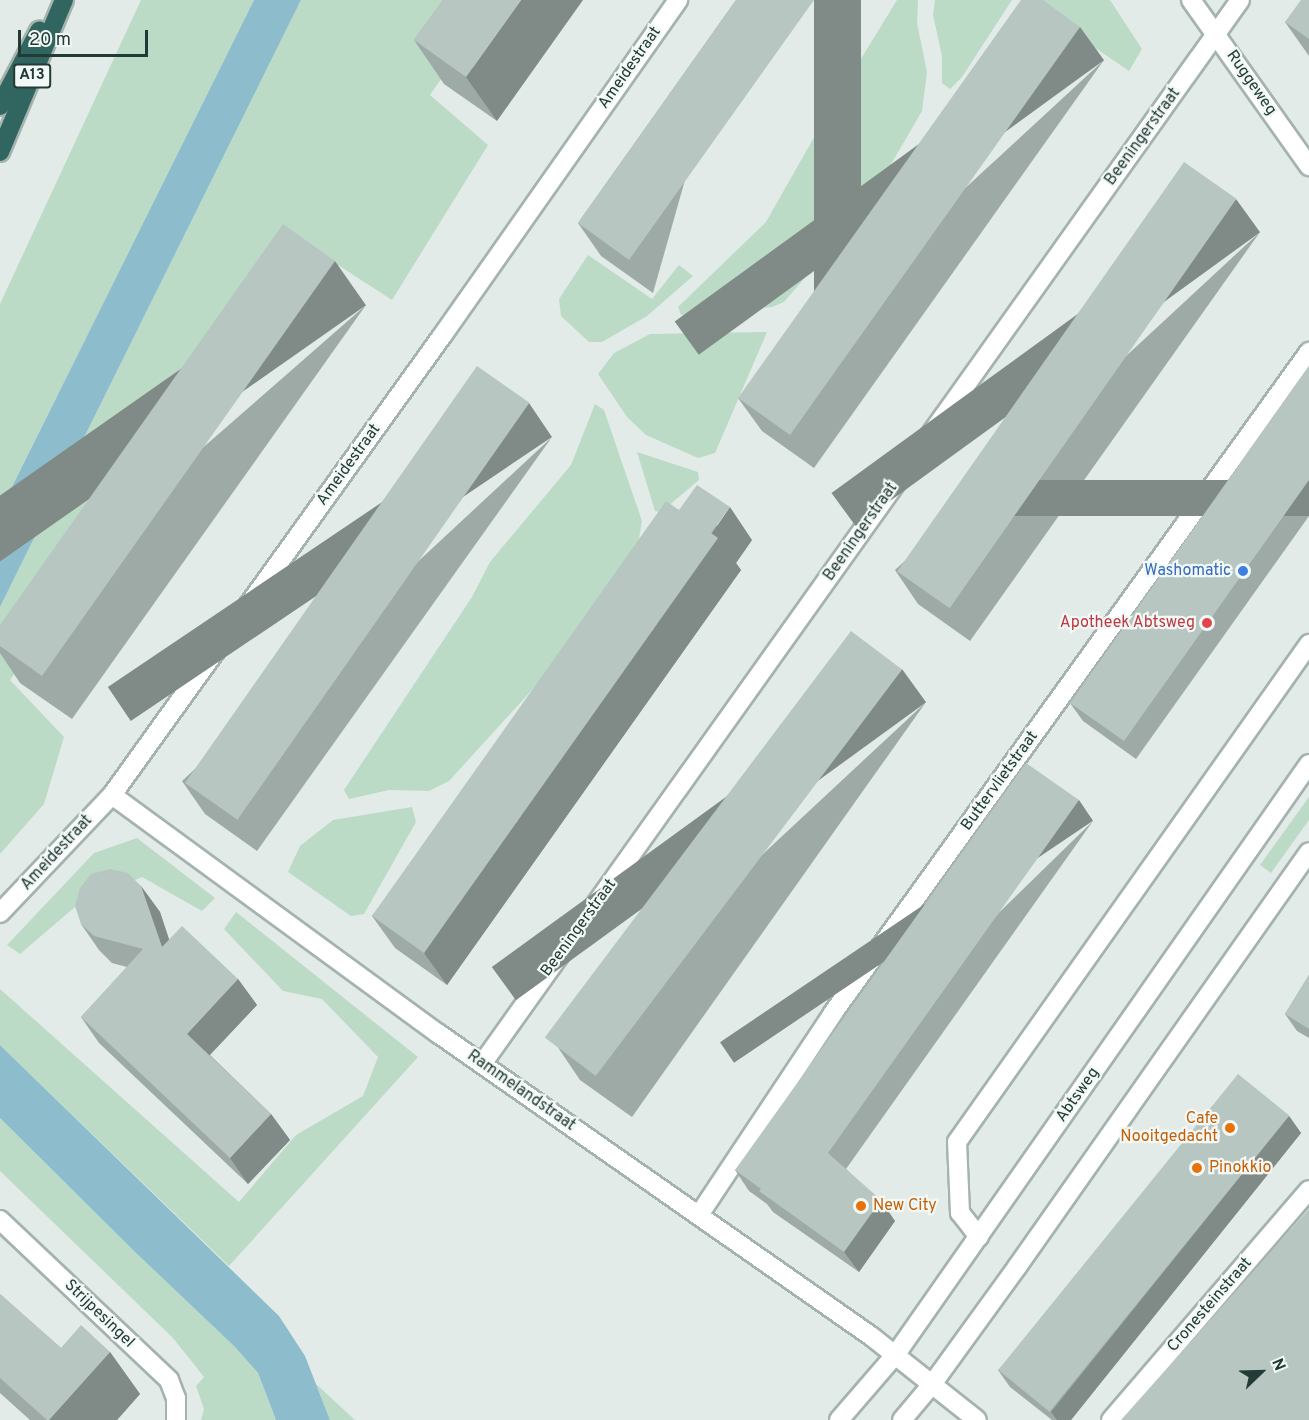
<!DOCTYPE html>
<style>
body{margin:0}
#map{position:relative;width:1309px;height:1420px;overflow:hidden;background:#e2ebe8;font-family:Overpass,sans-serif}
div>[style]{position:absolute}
.green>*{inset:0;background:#bcdbc7}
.water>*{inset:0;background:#8dbdcd}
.roads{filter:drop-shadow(2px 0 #a5b3af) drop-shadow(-2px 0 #a5b3af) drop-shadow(0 2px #a5b3af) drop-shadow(0 -2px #a5b3af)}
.minor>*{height:18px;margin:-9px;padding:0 9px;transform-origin:9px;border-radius:9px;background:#fff}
.highway>*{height:18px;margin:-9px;padding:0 9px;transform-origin:9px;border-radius:9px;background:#31655f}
.wall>*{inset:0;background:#9daaa6}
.shaded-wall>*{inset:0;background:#808b87;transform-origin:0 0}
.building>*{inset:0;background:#b7c6c1;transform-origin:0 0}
.dots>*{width:16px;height:16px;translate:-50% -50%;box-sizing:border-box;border:3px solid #f2f8f6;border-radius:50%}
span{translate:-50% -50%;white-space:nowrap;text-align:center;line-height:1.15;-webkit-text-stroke:4.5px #f2f8f6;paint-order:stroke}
.shield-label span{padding:2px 4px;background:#f2f8f6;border:2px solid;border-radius:4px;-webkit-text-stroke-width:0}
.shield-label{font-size:15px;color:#233b37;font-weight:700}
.street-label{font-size:16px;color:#233b37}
.shop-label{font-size:16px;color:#366cbe}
.right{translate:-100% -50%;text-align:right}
.health-label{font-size:16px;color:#be3a42}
.food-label{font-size:16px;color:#c56008}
.left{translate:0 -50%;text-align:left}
.north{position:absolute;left:1231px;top:1342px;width:60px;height:60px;-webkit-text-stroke:4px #f2f8f6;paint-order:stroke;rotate:67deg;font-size:16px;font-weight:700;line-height:24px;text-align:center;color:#233b37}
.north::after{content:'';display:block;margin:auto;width:21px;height:27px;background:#233b37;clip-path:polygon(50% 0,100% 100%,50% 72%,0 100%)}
.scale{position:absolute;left:18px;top:30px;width:130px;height:27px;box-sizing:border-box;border:3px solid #233b37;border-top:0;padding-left:8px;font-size:18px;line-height:21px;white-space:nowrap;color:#233b37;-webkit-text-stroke:4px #f2f8f6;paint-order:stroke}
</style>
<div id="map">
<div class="green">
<i style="clip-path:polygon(141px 0,254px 0,0 511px,0 304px)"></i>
<i style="clip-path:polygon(301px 0,496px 0,430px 95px,488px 145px,392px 300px,315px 250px,10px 680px,64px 737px,44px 804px,0 854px,0 607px)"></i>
<i style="clip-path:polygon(897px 0,918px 0,917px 23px,927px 72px,922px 111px,866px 207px,784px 302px,772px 307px,681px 315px,678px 307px,766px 222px,829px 111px)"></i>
<i style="clip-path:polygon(935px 0,1012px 0,962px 77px,950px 89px,942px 83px,942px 56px,933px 15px)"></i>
<i style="clip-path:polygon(1039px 0,1110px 0,1142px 49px,1129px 71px,1034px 6px)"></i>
<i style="clip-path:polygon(588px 255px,652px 299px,679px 265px,693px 276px,647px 316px,602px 342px,589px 342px,561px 316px,559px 299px)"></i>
<i style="clip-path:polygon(767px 332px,715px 453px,698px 458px,646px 435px,627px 417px,598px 374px,614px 353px,650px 334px)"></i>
<i style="clip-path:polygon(595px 404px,604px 410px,642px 521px,637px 550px,541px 680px,449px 781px,429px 791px,389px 790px,349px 799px,344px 790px,472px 597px,490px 562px,571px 465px)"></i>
<i style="clip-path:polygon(637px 452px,698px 472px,699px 480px,661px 512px,655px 511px)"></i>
<i style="clip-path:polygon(1309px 797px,1309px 820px,1271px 873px,1260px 865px)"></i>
<i style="clip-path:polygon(412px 807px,416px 822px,364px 914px,351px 916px,288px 872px,300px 846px,333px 820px)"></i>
<i style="clip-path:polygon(137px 838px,215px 898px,202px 911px,142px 877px,75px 907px,20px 954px,7px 945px,94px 853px)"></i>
<i style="clip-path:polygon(236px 912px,418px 1057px,229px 1266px,0 1045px,0 989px,239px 1202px,296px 1135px,363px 1096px,378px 1057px,322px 999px,283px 991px,224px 929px)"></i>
<i style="clip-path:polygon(0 1118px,135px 1252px,235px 1347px,258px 1373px,276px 1420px,201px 1420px,204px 1409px,196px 1386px,204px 1377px,173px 1338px,0 1171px)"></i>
<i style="clip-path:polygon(316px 1384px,355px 1420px,330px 1420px)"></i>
</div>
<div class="water">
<i style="clip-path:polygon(254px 0,301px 0,0 607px,0 511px)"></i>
<i style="clip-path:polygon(0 1045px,279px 1316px,305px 1356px,330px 1420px,276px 1420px,258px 1373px,235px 1347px,135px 1252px,0 1118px)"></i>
</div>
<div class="roads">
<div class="minor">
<i style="left:1191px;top:0;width:204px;rotate:54.6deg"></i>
<i style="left:112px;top:795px;width:405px;rotate:36.2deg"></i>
<i style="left:439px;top:1034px;width:527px;rotate:34.96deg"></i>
<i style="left:871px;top:1336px;width:135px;rotate:38.4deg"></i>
<i style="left:0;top:913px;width:163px;rotate:-46.5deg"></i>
<i style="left:112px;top:795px;width:565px;rotate:-54.29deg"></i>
<i style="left:442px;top:336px;width:411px;rotate:-54.9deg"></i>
<i style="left:482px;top:1064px;width:1306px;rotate:-54.53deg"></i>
<i style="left:699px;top:1215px;width:242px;rotate:-56.4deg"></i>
<i style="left:833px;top:1013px;width:815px;rotate:-54.24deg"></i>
<i style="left:0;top:1220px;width:233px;rotate:43.4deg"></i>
<i style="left:169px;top:1380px;width:19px;rotate:69deg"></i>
<i style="left:176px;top:1398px;width:22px;rotate:90deg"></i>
<i style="left:979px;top:1237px;width:31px;rotate:-128deg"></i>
<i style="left:960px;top:1213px;width:71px;rotate:-92.4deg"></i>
<i style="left:957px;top:1142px;width:610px;rotate:-54.75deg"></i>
<i style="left:839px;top:1420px;width:87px;rotate:-49.2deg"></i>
<i style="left:896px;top:1354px;width:720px;rotate:-55.01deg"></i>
<i style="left:902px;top:1420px;width:48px;rotate:-50deg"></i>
<i style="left:933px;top:1383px;width:143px;rotate:-54.1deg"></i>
<i style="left:1017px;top:1267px;width:507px;rotate:-54.87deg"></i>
<i style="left:1111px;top:1420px;width:303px;rotate:-49.3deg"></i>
</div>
<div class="highway">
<i style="left:0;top:106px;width:85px;rotate:-62.5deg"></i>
<i style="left:0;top:152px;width:165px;rotate:-67.2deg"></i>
</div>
</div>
<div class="wall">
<i style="clip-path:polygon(443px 0,497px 121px,444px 84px,414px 40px)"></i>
<i style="clip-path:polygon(736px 0,653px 293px,601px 256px,578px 223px)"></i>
<i style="clip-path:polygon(1309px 0,1309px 56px,1285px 22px)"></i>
<i style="clip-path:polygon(1104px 60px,814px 468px,762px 431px,738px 398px)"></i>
<i style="clip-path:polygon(1260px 232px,970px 641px,918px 604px,895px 570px)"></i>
<i style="clip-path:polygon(366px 305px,72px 719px,20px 683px,0 653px,0 625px)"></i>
<i style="clip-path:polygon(1309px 366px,1309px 516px,1136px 759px,1083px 721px,1070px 703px)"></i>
<i style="clip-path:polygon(552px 437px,257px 851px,205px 814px,182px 781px)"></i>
<i style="clip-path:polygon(679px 510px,752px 540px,736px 563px,741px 570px,447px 985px,395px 948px,372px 916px)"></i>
<i style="clip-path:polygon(926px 702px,632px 1117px,580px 1080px,557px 1046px)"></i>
<i style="clip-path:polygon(1093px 821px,846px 1169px,895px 1221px,859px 1272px,773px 1212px,767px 1204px,749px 1191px,735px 1170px)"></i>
<i style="clip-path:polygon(141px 886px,160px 912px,169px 939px,238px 979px,257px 1005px,210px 1055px,271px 1114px,290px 1140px,248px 1184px,99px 1043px,81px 1017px,127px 967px,112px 963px,99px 950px,81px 924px)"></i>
<i style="clip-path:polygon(1309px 975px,1309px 1038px,1297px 1031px,1285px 1014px)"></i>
<i style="clip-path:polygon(1289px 1116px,1301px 1133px,1071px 1420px,1052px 1420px,1010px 1387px,998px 1370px)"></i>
<i style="clip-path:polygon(0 1294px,61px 1348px,110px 1352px,140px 1394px,117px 1420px,30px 1420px,0 1393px)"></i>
</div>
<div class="shaded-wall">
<i style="clip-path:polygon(521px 0,583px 0,497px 121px,466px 77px)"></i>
<i style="left:814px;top:0;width:47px;height:319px"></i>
<i style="left:1080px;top:27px;width:41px;height:501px;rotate:54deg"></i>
<i style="left:1236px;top:199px;width:41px;height:500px;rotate:54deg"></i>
<i style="left:335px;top:261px;width:54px;height:508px;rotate:55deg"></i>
<i style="left:529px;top:403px;width:41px;height:508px;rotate:56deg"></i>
<i style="left:1309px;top:480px;width:36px;height:320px;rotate:90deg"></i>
<i style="clip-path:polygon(730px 507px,752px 540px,736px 563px,741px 570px,447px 985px,424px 953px)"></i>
<i style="left:902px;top:669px;width:41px;height:507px;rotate:54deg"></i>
<i style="left:1079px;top:800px;width:25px;height:433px;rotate:56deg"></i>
<i style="clip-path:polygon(141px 886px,160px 912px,180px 973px,162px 947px)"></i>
<i style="clip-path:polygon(238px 979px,257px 1005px,205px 1060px,187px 1034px)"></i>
<i style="clip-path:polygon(271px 1114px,290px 1140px,248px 1184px,230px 1158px)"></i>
<i style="clip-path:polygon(1289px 1116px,1301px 1133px,1071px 1420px,1057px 1420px,1051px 1412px)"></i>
<i style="clip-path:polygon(881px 1200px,895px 1221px,859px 1272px,844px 1252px)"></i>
<i style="clip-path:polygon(110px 1352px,140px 1394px,117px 1420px,49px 1420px)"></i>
</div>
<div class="building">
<i style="clip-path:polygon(443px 0,521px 0,466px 77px,414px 40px)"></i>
<i style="clip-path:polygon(736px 0,814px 0,629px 260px,578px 223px)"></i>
<i style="clip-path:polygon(1021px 0,1043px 0,1080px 27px,790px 435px,738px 398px)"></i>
<i style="clip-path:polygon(1301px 0,1309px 0,1309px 39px,1285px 22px)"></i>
<i style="left:1184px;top:162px;width:64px;height:500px;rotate:35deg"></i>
<i style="clip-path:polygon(283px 224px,335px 261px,42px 676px,0 646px,0 625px)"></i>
<i style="left:477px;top:366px;width:64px;height:509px;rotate:35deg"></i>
<i style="clip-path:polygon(1309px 366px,1309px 480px,1124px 741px,1070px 703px)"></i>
<i style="clip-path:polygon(697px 485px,730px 507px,711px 533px,718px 538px,424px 953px,372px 916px,666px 501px,679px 510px)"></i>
<i style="left:851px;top:631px;width:64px;height:509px;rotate:37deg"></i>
<i style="clip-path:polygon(1026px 763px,1079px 800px,828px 1153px,881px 1200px,844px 1252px,759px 1191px,761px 1189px,735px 1170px)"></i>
<i style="clip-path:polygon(110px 869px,128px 873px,141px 886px,162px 947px,182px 926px,238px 979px,187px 1034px,271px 1114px,230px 1158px,81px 1017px,143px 949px,94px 936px,81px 924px,75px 906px,80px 888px,91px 874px)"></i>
<i style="clip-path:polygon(1309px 975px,1309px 1029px,1285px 1014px)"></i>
<i style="left:1238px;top:1074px;width:66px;height:381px;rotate:39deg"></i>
<i style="clip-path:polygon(1309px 1209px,1309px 1420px,1121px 1420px)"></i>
<i style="clip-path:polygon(0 1294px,61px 1348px,81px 1325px,110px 1352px,49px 1420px,47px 1420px,0 1378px)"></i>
</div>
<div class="dots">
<i style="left:1243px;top:571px;background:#3f7fe0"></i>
<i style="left:1207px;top:623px;background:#e0444e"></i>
<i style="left:1230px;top:1128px;background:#e8710a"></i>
<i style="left:1197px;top:1168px;background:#e8710a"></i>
<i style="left:861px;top:1206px;background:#e8710a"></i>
</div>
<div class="shield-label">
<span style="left:32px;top:76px">A13</span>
</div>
<div class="street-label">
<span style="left:630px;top:68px;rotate:-55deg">Ameidestraat</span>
<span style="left:1251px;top:83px;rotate:55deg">Ruggeweg</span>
<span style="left:1143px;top:137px;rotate:-54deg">Beeningerstraat</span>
<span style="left:349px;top:465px;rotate:-54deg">Ameidestraat</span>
<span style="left:861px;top:532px;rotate:-55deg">Beeningerstraat</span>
<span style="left:1000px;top:781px;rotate:-54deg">Buttervlietstraat</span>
<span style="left:57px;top:853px;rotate:-47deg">Ameidestraat</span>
<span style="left:579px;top:928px;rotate:-54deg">Beeningerstraat</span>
<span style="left:521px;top:1091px;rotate:35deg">Rammelandstraat</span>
<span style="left:1078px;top:1095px;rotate:-55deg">Abtsweg</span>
<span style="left:1210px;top:1305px;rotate:-49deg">Cronesteinstraat</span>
<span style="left:99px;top:1314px;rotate:44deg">Strijpesingel</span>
</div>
<div class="shop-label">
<span class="right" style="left:1231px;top:571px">Washomatic</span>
</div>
<div class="health-label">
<span class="right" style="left:1195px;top:623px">Apotheek Abtsweg</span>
</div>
<div class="food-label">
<span class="right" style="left:1218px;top:1128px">Cafe<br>Nooitgedacht</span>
<span class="left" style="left:1209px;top:1168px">Pinokkio</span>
<span class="left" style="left:873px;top:1206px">New City</span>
</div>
<div class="north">N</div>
<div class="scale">20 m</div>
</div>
